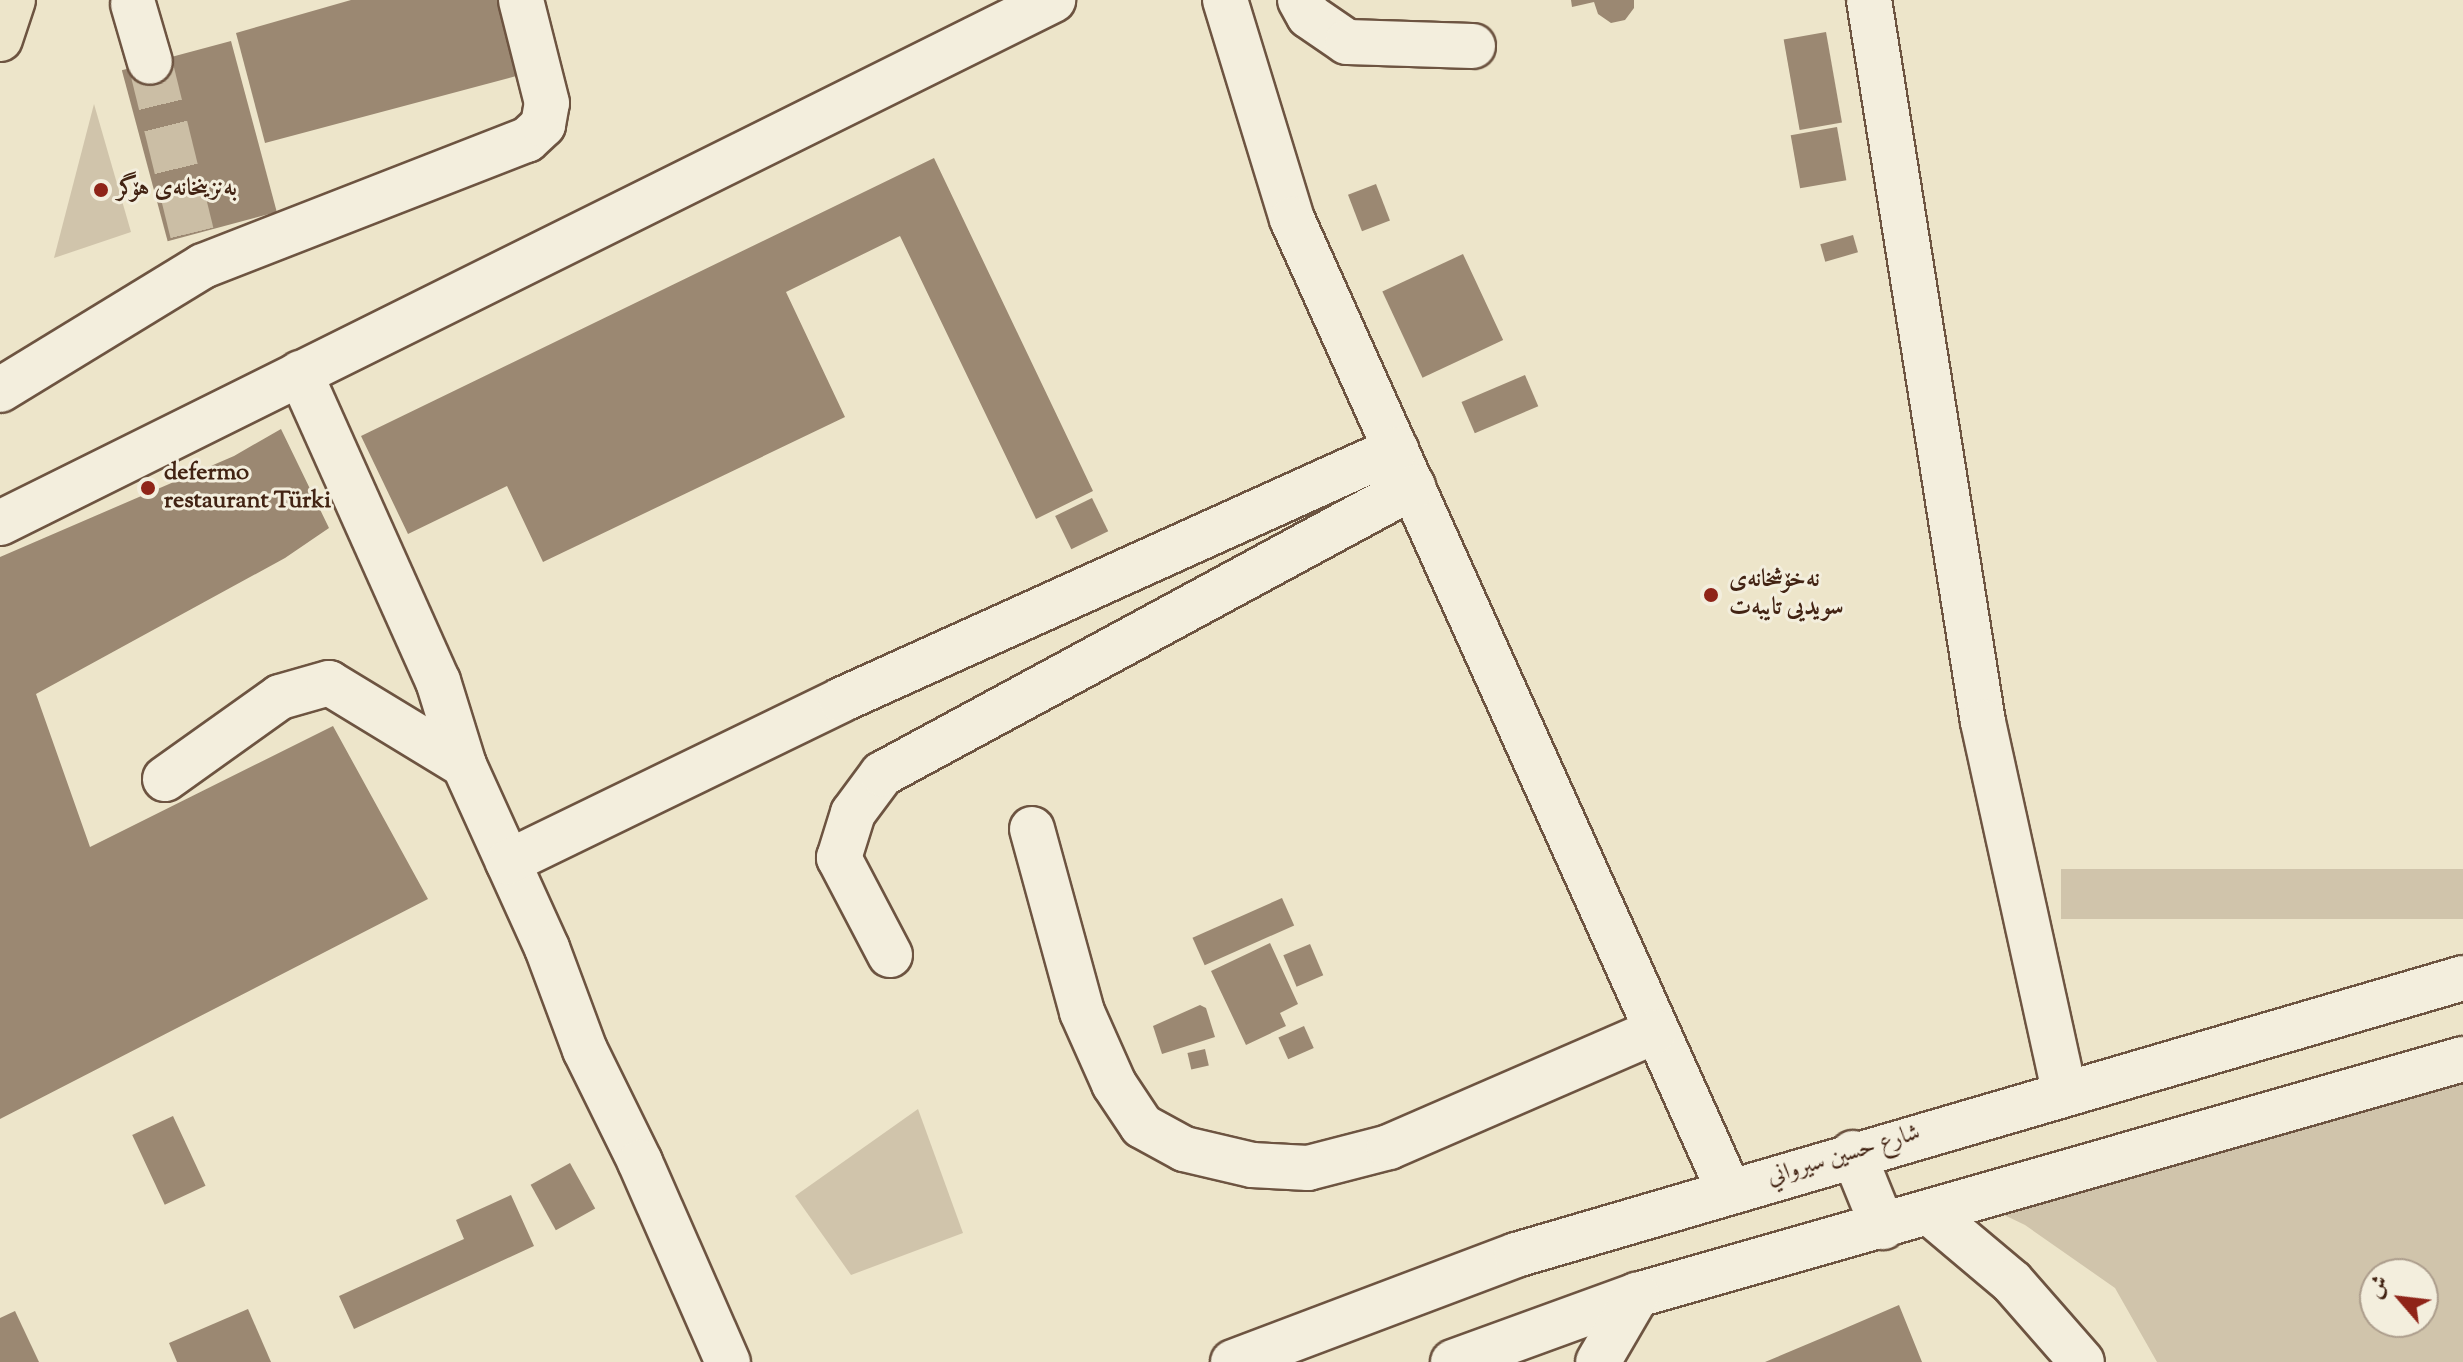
<!DOCTYPE html>
<meta charset="utf-8">
<style>
body{margin:0}
#map{position:relative;width:2463px;height:1362px;overflow:hidden;background:#ede5ca;font-family:"Sorts Mill Goudy",Amiri,serif}
div>[style]{position:absolute}
.green>*{inset:0;background:#d0c4ab;transform-origin:0 0}
.building>*{inset:0;background:#9b8872;transform-origin:0 0}
.minor-tunnel>*{height:44px;margin-top:-22px;transform-origin:0;background:repeating-linear-gradient(90deg,#cbbea5 0 44px,transparent 0 66px)}
.roads{filter:drop-shadow(2px 0 #6d5441) drop-shadow(-2px 0 #6d5441) drop-shadow(0 2px #6d5441) drop-shadow(0 -2px #6d5441)}
.minor>*{height:44px;margin:-22px;padding:0 22px;transform-origin:22px;border-radius:22px;background:#f3eedd}
.highway>*{height:44px;margin:-22px;padding:0 22px;transform-origin:22px;border-radius:22px;background:#ede5ca}
.dots>*{width:22px;height:22px;translate:-50% -50%;box-sizing:border-box;border:4px solid #f3eedd;border-radius:50%}
span{translate:-50% -50%;white-space:nowrap;text-align:center;line-height:1.15;-webkit-text-stroke:6px #f3eedd;paint-order:stroke}
.poi-label{font-size:24px;color:#422313;font-weight:700}
.left{translate:0 -50%;text-align:left}
.street-label{font-size:24px;color:#422313}
.north{position:absolute;left:2359px;top:1258px;width:80px;height:80px;box-sizing:border-box;background:#f3eedd;border:2px solid #ac9d8c;border-radius:50%;rotate:298deg;font-size:22px;font-weight:700;line-height:32px;text-align:center;color:#422313}
.north::after{content:'';display:block;margin:auto;width:28px;height:36px;background:#8f2418;clip-path:polygon(50% 0,100% 100%,50% 72%,0 100%)}
</style>
<div id="map">
<div class="green">
<i style="clip-path:polygon(94px 104px,131px 232px,54px 258px)"></i>
<i style="left:2463px;top:869px;width:50px;height:402px;rotate:90deg"></i>
<i style="clip-path:polygon(evenodd,2463px 1074px,2463px 1362px,2157px 1362px,2115px 1288px,2025px 1225px,1998px 1212px,2463px 1074px,2375px 1274px,2423px 1274px,2423px 1322px,2375px 1322px,2375px 1274px)"></i>
<i style="clip-path:polygon(918px 1109px,963px 1233px,851px 1275px,795px 1196px)"></i>
</div>
<div class="building">
<i style="clip-path:polygon(351px 0,501px 0,520px 75px,265px 143px,236px 33px)"></i>
<i style="clip-path:polygon(1571px 0,1634px 0,1634px 8px,1625px 20px,1611px 23px,1598px 14px,1594px 2px,1572px 7px)"></i>
<i style="left:1826px;top:32px;width:92px;height:43px;rotate:80deg"></i>
<i style="left:231px;top:41px;width:177px;height:113px;rotate:75deg"></i>
<i style="left:1837px;top:127px;width:54px;height:47px;rotate:80deg"></i>
<i style="clip-path:polygon(934px 158px,1093px 491px,1036px 519px,900px 236px,786px 292px,845px 417px,543px 562px,507px 486px,408px 534px,361px 436px)"></i>
<i style="left:1376px;top:184px;width:39px;height:30px;rotate:69deg"></i>
<i style="left:1853px;top:235px;width:18px;height:34px;rotate:74deg"></i>
<i style="left:1463px;top:254px;width:95px;height:89px;rotate:65deg"></i>
<i style="left:1525px;top:375px;width:34px;height:69px;rotate:67deg"></i>
<i style="clip-path:polygon(281px 429px,329px 528px,285px 558px,36px 694px,90px 847px,333px 726px,428px 899px,0 1119px,0 557px,234px 456px)"></i>
<i style="left:1092px;top:498px;width:37px;height:41px;rotate:64deg"></i>
<i style="left:1282px;top:898px;width:30px;height:98px;rotate:66deg"></i>
<i style="clip-path:polygon(1270px 943px,1298px 1004px,1280px 1013px,1286px 1026px,1246px 1045px,1211px 971px)"></i>
<i style="left:1310px;top:944px;width:34px;height:29px;rotate:67deg"></i>
<i style="clip-path:polygon(1200px 1005px,1206px 1008px,1215px 1037px,1162px 1054px,1153px 1026px)"></i>
<i style="left:1304px;top:1026px;width:24px;height:28px;rotate:66deg"></i>
<i style="left:1205px;top:1049px;width:17px;height:18px;rotate:77deg"></i>
<i style="left:173px;top:1116px;width:77px;height:45px;rotate:65deg"></i>
<i style="left:570px;top:1163px;width:52px;height:45px;rotate:61deg"></i>
<i style="clip-path:polygon(511px 1195px,534px 1246px,354px 1329px,339px 1296px,464px 1239px,456px 1220px)"></i>
<i style="clip-path:polygon(1899px 1305px,1922px 1362px,1765px 1362px,1841px 1330px)"></i>
<i style="clip-path:polygon(248px 1309px,271px 1362px,177px 1362px,169px 1343px)"></i>
<i style="clip-path:polygon(15px 1311px,39px 1362px,0 1362px,0 1318px)"></i>
</div>
<div class="minor-tunnel">
<i style="left:150px;top:62px;width:176px;rotate:76.2deg"></i>
</div>
<div class="roads">
<div class="minor">
<i style="left:1225px;top:0;width:229px;rotate:73deg"></i>
<i style="left:1292px;top:219px;width:1066px;rotate:65.79deg"></i>
<i style="left:1300px;top:0;width:18px;rotate:61deg"></i>
<i style="left:1309px;top:16px;width:46px;rotate:34.4deg"></i>
<i style="left:1347px;top:42px;width:126px;rotate:1.8deg"></i>
<i style="left:1869px;top:0;width:731px;rotate:81.03deg"></i>
<i style="left:1983px;top:722px;width:378px;rotate:77.6deg"></i>
<i style="left:133px;top:4px;width:60px;rotate:73.7deg"></i>
<i style="left:300px;top:373px;width:338px;rotate:65.9deg"></i>
<i style="left:438px;top:681px;width:88px;rotate:72.8deg"></i>
<i style="left:464px;top:765px;width:201px;rotate:65.6deg"></i>
<i style="left:547px;top:948px;width:109px;rotate:69.6deg"></i>
<i style="left:585px;top:1050px;width:125px;rotate:63.8deg"></i>
<i style="left:640px;top:1162px;width:219px;rotate:66.3deg"></i>
<i style="left:0;top:390px;width:238px;rotate:-31.4deg"></i>
<i style="left:203px;top:266px;width:348px;rotate:-21.3deg"></i>
<i style="left:527px;top:140px;width:22px;rotate:-43deg"></i>
<i style="left:543px;top:125px;width:22px;rotate:-80deg"></i>
<i style="left:547px;top:103px;width:106px;rotate:-104.2deg"></i>
<i style="left:0;top:523px;width:1176px;rotate:-26.41deg"></i>
<i style="left:165px;top:779px;width:141px;rotate:-35.5deg"></i>
<i style="left:280px;top:697px;width:51px;rotate:-15.9deg"></i>
<i style="left:329px;top:683px;width:158px;rotate:31.3deg"></i>
<i style="left:1032px;top:829px;width:190px;rotate:74.7deg"></i>
<i style="left:1082px;top:1012px;width:79px;rotate:66deg"></i>
<i style="left:1114px;top:1084px;width:50px;rotate:56.3deg"></i>
<i style="left:1142px;top:1126px;width:48px;rotate:28.7deg"></i>
<i style="left:1184px;top:1149px;width:70px;rotate:13.2deg"></i>
<i style="left:1252px;top:1165px;width:56px;rotate:3.1deg"></i>
<i style="left:1308px;top:1168px;width:84px;rotate:-14.5deg"></i>
<i style="left:1389px;top:1147px;width:289px;rotate:-23.5deg"></i>
<i style="left:508px;top:862px;width:370px;rotate:-25.9deg"></i>
<i style="left:841px;top:700px;width:609px;rotate:-24.33deg"></i>
<i style="left:890px;top:955px;width:110px;rotate:-117.7deg"></i>
<i style="left:839px;top:858px;width:47px;rotate:-72.7deg"></i>
<i style="left:853px;top:813px;width:49px;rotate:-53.4deg"></i>
<i style="left:882px;top:774px;width:604px;rotate:-28.39deg"></i>
<i style="left:1853px;top:1153px;width:80px;rotate:67.9deg"></i>
<i style="left:1930px;top:1213px;width:107px;rotate:40.1deg"></i>
<i style="left:2012px;top:1282px;width:106px;rotate:48.8deg"></i>
<i style="left:1233px;top:1362px;width:303px;rotate:-20.7deg"></i>
<i style="left:1516px;top:1255px;width:987px;rotate:-16.3deg"></i>
<i style="left:1453px;top:1362px;width:196px;rotate:-20deg"></i>
<i style="left:1637px;top:1295px;width:859px;rotate:-15.95deg"></i>
<i style="left:1598px;top:1362px;width:78px;rotate:-59.8deg"></i>
</div>
<div class="highway">
<i style="left:0;top:39px;width:41px;rotate:-71.6deg"></i>
</div>
</div>
<div class="dots">
<i style="left:101px;top:190px;background:#8f2418"></i>
<i style="left:148px;top:488px;background:#8f2418"></i>
<i style="left:1711px;top:595px;background:#8f2418"></i>
</div>
<div class="poi-label">
<span class="left" style="left:117px;top:190px">بەنزینخانەی هۆگر</span>
<span class="left" style="left:164px;top:488px">defermo<br>restaurant Türki</span>
<span class="left" style="left:1729px;top:595px">نەخۆشخانەی<br>سویدیی تایبەت</span>
</div>
<div class="street-label">
<span style="left:1844px;top:1156px;rotate:-17deg">شارع حسين سيرواني</span>
</div>
<div class="north">ش</div>
</div>
